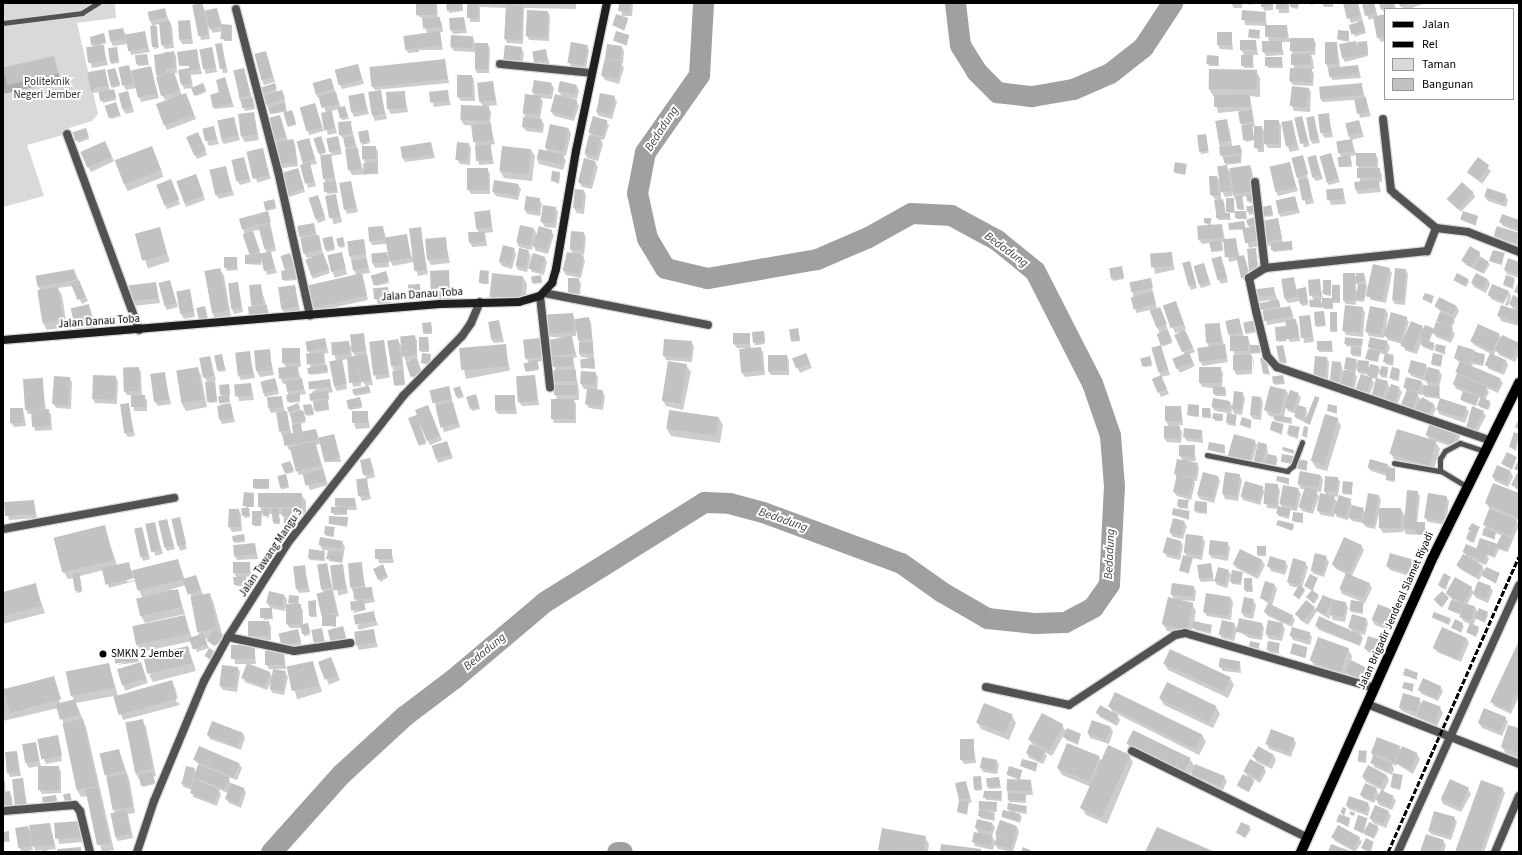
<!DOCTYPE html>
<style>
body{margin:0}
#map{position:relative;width:1522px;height:855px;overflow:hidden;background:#fff;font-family:"Source Sans 3",sans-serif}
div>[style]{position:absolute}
.green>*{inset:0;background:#d9d9d9}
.shadow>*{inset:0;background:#0003;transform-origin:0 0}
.river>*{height:21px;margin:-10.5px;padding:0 10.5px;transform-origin:10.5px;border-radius:10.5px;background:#a0a0a0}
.building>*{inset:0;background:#c2c2c2;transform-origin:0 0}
.roads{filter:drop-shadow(1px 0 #dbdbdb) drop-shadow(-1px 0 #dbdbdb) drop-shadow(0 1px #dbdbdb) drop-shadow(0 -1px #dbdbdb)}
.lane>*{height:4.5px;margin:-2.25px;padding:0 2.25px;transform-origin:2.25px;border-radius:2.25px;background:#525252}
.street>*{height:8px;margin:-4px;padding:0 4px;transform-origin:4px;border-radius:4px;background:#525252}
.secondary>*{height:8px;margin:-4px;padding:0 4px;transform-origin:4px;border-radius:4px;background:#1f1f1f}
.primary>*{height:10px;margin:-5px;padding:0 5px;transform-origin:5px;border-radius:5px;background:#000}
.rail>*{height:3px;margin-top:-1.5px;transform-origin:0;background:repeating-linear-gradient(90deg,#000 0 6px,transparent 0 8px)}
.dots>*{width:11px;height:11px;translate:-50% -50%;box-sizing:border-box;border:2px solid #fff;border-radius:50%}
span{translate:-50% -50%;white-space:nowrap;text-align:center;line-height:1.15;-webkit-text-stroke:4px #fff;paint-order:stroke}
.park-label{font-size:11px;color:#303030}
.street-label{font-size:11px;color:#000}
.poi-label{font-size:11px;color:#000}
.left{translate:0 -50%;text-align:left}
.water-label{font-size:12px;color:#414141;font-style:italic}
.frame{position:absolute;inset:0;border:4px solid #000;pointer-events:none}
.legend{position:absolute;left:1384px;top:8px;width:130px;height:92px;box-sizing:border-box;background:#fff;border:1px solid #999;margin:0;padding:5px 7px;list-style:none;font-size:12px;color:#000}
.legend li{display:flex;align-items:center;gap:8px;height:20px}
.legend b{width:20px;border:1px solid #999}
</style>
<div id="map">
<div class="green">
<i style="clip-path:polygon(3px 3px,115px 3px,116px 18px,77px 23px,98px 114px,92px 121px,66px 129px,63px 135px,27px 145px,44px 196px,3px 207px)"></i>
</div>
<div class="shadow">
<i style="clip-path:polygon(202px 3px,205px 11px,217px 9px,222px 25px,232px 26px,232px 41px,224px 41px,223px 31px,213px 33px,208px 25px,210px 39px,201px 40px,193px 5px)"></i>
<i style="clip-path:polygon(417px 3px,437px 3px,438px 19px,442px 23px,443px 32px,439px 32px,443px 50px,419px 50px,419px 52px,408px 53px,406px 49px,404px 36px,427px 33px,423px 19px,417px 15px)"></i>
<i style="clip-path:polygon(440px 3px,462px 3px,463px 11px,449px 13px,447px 3px)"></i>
<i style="clip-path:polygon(468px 3px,576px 3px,576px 9px,524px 8px,523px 44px,507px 43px,505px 39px,506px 8px,480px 7px,480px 22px,470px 22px)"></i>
<i style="clip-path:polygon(620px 3px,633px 3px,632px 16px,622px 16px)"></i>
<i style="clip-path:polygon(1231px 3px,1243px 3px,1242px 8px,1234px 8px)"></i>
<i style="clip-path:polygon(1258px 3px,1249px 5px,1248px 3px)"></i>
<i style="clip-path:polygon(1262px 3px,1273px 3px,1273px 10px,1264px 11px)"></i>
<i style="clip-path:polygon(1277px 3px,1289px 3px,1289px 13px,1279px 13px)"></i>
<i style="clip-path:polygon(1291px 3px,1299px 3px,1298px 9px,1292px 8px)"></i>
<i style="clip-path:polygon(1309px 3px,1318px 3px,1311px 5px)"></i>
<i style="clip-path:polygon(1322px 3px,1333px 3px,1333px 7px,1324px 7px)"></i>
<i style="clip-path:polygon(1344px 3px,1358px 3px,1366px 33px,1354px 37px,1358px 21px,1351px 23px)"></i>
<i style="clip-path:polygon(1363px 3px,1374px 3px,1378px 17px,1385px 15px,1380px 3px,1394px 3px,1396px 9px,1385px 9px,1385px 41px,1381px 42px,1378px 37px,1374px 18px,1369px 20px)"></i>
<i style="clip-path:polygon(1400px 3px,1426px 3px,1409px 9px,1403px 9px)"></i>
<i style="clip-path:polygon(164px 9px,172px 27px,174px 48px,165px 49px,162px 45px,160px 24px,155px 25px,159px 48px,154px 49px,153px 27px,150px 21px)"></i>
<i style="clip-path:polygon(1243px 11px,1265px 13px,1267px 26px,1287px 26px,1289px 39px,1313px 39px,1316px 43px,1315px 55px,1311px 55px,1313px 60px,1314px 69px,1311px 69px,1314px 74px,1313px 86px,1293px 85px,1290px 81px,1294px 69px,1291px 42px,1281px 42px,1284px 55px,1266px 56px,1263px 51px,1269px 42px,1266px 26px,1245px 25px)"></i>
<i style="clip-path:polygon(548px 12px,550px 16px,549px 41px,529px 40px,527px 36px)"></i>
<i style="clip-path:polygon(464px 18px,467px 33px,453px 34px,451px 30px)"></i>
<i style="clip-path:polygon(627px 19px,624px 31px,613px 25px)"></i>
<i style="clip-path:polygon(190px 21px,193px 44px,182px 44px,180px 40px)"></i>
<i style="clip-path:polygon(123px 29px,126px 35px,144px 32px,150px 52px,131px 55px,128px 44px,113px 46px,111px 42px)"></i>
<i style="clip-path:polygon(1259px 31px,1260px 39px,1250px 38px,1249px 36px)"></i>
<i style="clip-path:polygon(1349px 32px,1349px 42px,1339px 40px,1337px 39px)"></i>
<i style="clip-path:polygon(1231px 33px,1233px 50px,1220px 49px,1218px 45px)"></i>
<i style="clip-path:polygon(104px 36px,106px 44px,102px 44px,108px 65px,92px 68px,87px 49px,94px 47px,92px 45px)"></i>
<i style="clip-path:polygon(628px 36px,627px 46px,614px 41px)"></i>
<i style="clip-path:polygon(473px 37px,475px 44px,488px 44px,490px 49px,489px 73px,477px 73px,475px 69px,475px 52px,454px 51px,451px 47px)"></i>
<i style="clip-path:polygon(1256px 41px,1258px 55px,1252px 55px,1254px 68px,1244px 68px,1242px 56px,1245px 56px,1241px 50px)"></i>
<i style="clip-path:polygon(1355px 42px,1359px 48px,1367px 42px,1368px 56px,1345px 62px,1342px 57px)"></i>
<i style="clip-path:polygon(1337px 43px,1340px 67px,1358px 66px,1361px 78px,1332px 80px,1326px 63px)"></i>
<i style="left:221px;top:44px;width:29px;height:5px;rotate:76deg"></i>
<i style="clip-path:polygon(587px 46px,589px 50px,586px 69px,571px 67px,569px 62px)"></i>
<i style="clip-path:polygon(622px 47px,624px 51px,623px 64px,621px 63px,624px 68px,619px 84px,605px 80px,602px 76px,606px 58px)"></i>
<i style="clip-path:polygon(212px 48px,217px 72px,206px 74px,204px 69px)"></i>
<i style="clip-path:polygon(521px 48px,524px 53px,522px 66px,507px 64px,505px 59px)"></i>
<i style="clip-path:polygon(109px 49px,117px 50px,119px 63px,111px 64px)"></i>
<i style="clip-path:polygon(196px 50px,202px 74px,191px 75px,193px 88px,203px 84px,206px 92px,196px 96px,192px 88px,184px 89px,179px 71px,190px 69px,190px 66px,180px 66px)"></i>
<i style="clip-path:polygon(545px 50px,550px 65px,537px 67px,533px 53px)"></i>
<i style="clip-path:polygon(165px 52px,174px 52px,176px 56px,177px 73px,174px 73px,182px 96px,188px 99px,196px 119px,167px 130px,165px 126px,179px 97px,165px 100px,162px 95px,157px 75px)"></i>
<i style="clip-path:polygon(266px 52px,275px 82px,264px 85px,262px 80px)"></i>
<i style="clip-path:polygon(147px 55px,149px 65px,138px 66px,137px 64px)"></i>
<i style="clip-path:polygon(53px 57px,61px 81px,3px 94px,3px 68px)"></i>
<i style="clip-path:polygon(1218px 57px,1219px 66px,1209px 66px,1208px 64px)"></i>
<i style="clip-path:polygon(1266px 58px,1282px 58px,1283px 68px,1268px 68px)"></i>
<i style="clip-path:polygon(445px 60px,449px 83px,375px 90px,372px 86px)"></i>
<i style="clip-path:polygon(358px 65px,364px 84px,342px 89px,340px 85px)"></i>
<i style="clip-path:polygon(128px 66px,131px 71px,150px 67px,159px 98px,141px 102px,136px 88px,126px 90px,124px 86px)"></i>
<i style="clip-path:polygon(244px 69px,255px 109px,245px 111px,239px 98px)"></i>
<i style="clip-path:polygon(105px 70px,110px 91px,115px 92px,116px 100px,103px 103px,100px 92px,93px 93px,91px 89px)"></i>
<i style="clip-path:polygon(116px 71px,120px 86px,113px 88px,112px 86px)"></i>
<i style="clip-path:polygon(1256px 71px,1260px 78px,1260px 97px,1250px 96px,1255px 127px,1252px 127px,1254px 139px,1262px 127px,1265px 133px,1278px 121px,1281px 125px,1281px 148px,1268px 148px,1264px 142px,1264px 152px,1258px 152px,1255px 140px,1246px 142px,1239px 111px,1218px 113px,1215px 98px,1220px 96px,1213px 96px,1209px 89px)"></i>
<i style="clip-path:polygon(472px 76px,474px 80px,475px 101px,461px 101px,458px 97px)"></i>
<i style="clip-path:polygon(225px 78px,234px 107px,215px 109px,214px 108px)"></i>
<i style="clip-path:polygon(331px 79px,341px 108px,345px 107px,349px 119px,342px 120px,339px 109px,331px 111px,337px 133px,328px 135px,322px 114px,326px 113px,321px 97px,318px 98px,315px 93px)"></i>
<i style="clip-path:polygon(534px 81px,551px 84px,554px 88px,552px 99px,540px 98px,543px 101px,540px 119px,544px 124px,543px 133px,526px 131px,523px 127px,526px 118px,523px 113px,535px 96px,532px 92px)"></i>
<i style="clip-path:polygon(493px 82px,497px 105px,488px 106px,491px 112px,490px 125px,495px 144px,490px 145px,494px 164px,479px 165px,475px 142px,478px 126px,464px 125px,461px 120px,462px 106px,484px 107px,480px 102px)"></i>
<i style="clip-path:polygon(560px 82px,577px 86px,579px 91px,577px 99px,562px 97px,558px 91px)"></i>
<i style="clip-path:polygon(1361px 84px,1371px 116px,1360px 118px,1355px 100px,1323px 102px,1320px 98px,1320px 87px)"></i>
<i style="clip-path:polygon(275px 86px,277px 92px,281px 91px,284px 96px,287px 113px,293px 113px,296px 125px,288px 127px,284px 112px,270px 114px,263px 93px)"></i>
<i style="clip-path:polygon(1293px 88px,1309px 88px,1311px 93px,1310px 112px,1294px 111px,1292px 106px)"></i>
<i style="clip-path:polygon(380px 91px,387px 119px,375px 121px,373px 116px)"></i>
<i style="clip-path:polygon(447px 91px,451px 105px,434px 107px,430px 93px)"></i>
<i style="clip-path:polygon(128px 92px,134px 112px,126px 114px,123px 110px)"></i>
<i style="clip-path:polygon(404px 92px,408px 112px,391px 114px,388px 109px)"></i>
<i style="clip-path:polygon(363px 94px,369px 114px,354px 117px,352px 112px)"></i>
<i style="clip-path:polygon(614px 97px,617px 102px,612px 119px,599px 116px,596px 111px)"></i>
<i style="clip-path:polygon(576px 101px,579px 106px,574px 121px,554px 116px,551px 111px)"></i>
<i style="left:315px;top:104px;width:28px;height:15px;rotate:72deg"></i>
<i style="clip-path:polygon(116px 105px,121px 116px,111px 119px,106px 107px)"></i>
<i style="clip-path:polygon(254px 113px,259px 140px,245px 142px,242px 138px)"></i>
<i style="clip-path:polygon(1328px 114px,1333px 137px,1325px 138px,1322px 134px)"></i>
<i style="clip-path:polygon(280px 116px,288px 141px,293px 140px,295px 144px,298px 166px,283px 168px,280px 164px,277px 145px,273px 141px)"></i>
<i style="left:1302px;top:117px;width:30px;height:6px;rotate:75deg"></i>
<i style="clip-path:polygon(1314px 117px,1320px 143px,1313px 144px,1310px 140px)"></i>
<i style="clip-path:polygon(234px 118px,240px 140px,224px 144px,221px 140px)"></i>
<i style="clip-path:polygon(1227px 120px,1230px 146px,1229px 124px,1232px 146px,1240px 146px,1242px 150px,1241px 163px,1226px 165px,1221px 154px,1219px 143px)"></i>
<i style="clip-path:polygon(606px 121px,609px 125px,604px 140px,601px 139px,603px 144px,598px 161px,587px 158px,585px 153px,590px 136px,592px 137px,589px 132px)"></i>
<i style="clip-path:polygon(1292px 121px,1299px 150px,1290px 152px,1288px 147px)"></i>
<i style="clip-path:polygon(1359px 121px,1364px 137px,1351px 140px,1356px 154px,1375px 154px,1378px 158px,1378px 169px,1382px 174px,1382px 182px,1379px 182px,1381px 192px,1358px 194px,1356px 190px,1360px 182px,1357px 155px,1350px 156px,1352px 167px,1340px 167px,1338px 158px,1342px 158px,1339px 153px,1351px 140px,1348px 135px)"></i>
<i style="clip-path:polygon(350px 122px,363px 170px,366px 164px,363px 159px,363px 147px,375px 147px,378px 151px,378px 174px,352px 175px,350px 171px,344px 139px,340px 135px)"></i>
<i style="clip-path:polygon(551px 125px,569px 129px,571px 134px,566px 156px,563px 155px,566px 161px,563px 170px,539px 164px,537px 159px,539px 150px,548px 152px,545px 147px)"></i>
<i style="clip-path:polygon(213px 127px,219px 144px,209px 146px,207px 142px)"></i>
<i style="clip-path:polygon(87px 131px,89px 139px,78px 143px,77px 141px)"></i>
<i style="clip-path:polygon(368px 133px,370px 143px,362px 145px,361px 143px)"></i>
<i style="left:1206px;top:135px;width:18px;height:8px;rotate:81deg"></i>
<i style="clip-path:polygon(337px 137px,342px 154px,331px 156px,338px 193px,327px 194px,321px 157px,332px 155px,330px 152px)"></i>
<i style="clip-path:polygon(200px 138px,207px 155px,197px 159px,194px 154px)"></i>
<i style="clip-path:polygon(309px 139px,317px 164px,310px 165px,316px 186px,308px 188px,298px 142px)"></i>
<i style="clip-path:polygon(322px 139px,326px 153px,320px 155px,319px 153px)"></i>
<i style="clip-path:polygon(431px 143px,435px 158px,405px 162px,403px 158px)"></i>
<i style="clip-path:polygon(469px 144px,471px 148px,470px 165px,460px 164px,457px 159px)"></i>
<i style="clip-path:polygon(107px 147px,114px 161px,91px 172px,88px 167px)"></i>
<i style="left:152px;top:148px;width:31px;height:39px;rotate:68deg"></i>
<i style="left:262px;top:150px;width:30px;height:14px;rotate:73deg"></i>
<i style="clip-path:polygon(531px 150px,535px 156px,532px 181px,504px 178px,500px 171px)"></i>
<i style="clip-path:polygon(1331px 154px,1340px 182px,1329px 185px,1326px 181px)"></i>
<i style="clip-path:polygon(1302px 156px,1314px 203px,1306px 205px,1297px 176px)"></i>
<i style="clip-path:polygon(1315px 156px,1323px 179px,1316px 181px,1313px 177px)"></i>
<i style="clip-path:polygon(244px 158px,251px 182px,240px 185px,237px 180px)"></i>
<i style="clip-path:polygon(1478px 159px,1491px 171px,1482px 184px,1469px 172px)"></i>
<i style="clip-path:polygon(585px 160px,595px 162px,598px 167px,592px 189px,582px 187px,579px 182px)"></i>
<i style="clip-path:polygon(1289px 163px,1298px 191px,1278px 196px,1276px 191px)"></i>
<i style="clip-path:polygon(1186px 165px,1185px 175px,1175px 173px,1174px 172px)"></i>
<i style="clip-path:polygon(1226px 166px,1231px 173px,1250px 166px,1252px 170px,1257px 202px,1249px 203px,1247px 196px,1242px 197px,1244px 210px,1239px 210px,1232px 191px,1233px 196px,1225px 197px,1223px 193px)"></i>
<i style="clip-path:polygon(225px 167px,234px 195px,219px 199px,216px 195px)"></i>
<i style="clip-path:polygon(298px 169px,305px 192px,289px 197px,287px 192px)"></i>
<i style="clip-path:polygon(487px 169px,490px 174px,490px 194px,471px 194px,468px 189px)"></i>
<i style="clip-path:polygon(553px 172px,560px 175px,559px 184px,552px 181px)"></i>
<i style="clip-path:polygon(196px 176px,205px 200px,186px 207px,184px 202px)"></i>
<i style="clip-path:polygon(1210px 177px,1217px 177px,1221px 183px,1221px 200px,1224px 202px,1226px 215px,1229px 214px,1231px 220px,1218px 220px,1215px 199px,1211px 195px)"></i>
<i style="left:171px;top:181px;width:25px;height:14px;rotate:69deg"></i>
<i style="clip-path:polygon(351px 182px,358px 212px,347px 214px,345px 209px)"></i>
<i style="clip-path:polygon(518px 185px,521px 189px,518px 200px,496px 196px,493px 192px)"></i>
<i style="clip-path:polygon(1343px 189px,1346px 204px,1331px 205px,1327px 191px)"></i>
<i style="clip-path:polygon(576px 190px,584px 191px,586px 195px,584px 214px,577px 213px,574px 208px)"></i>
<i style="clip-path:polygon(1473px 192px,1475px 197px,1461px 212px,1449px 199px)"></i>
<i style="left:335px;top:195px;width:28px;height:9px;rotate:75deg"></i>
<i style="clip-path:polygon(1505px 195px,1508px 200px,1506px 207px,1488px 201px,1485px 197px)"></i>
<i style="clip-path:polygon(317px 197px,326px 220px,318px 223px,316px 219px)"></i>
<i style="clip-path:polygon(1295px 197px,1300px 213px,1281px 217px,1278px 213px)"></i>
<i style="clip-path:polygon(539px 199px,542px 204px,540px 216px,527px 214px,525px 210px)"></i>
<i style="clip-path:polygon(1233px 199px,1235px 212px,1246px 212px,1247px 219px,1237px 219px,1236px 213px,1229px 213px)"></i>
<i style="left:274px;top:200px;width:9px;height:10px;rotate:77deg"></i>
<i style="clip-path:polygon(1254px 206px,1257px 213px,1250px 215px,1248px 213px)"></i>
<i style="clip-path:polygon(1271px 206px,1273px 216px,1265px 217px,1264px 215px)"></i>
<i style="clip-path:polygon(556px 208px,558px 212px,556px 228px,545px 227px,542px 222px)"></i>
<i style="clip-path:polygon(489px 211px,493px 232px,485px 233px,487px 246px,472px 247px,470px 242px,479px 233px,477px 229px)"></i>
<i style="clip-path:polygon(evenodd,268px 212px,276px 251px,270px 252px,277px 273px,267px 275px,262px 258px,261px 265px,246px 264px,246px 256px,251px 256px,243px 229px,268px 212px,260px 230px,267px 254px,261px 255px,252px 231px,260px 230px)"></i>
<i style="clip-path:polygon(1477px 217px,1476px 226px,1461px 220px)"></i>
<i style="clip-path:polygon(1210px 219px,1211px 226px,1222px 225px,1225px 240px,1235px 239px,1240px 257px,1244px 256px,1246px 261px,1251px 280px,1244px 281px,1238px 260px,1229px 262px,1225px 242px,1221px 242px,1223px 251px,1212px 252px,1210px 243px,1202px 244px,1199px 240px,1211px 226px,1205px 223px)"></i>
<i style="clip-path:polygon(1278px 219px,1283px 243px,1291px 242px,1293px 250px,1273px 252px,1272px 246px,1269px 246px,1266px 242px,1265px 223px)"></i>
<i style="clip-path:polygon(1255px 220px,1256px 226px,1254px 227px,1260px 246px,1249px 248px,1243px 230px,1230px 229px,1244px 222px,1246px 229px,1250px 228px,1249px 226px)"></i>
<i style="clip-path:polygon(1519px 221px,1519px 232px,1503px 226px,1500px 222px)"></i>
<i style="clip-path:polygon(313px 224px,330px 273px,313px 279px,311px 275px,312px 257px,307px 258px,304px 253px,300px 236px)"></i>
<i style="clip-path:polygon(383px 227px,386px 238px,406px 235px,412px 258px,420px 228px,428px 274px,418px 276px,414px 262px,393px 266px,389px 259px,389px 267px,375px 268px,373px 264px,386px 253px,390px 259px,387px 244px,372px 245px,370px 241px)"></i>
<i style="clip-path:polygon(1497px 227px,1519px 235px,1518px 247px,1497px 240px,1494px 235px)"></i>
<i style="left:159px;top:228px;width:35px;height:23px;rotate:72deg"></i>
<i style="clip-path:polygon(534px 229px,537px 235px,551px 231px,554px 235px,548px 254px,536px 251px,533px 245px,532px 250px,519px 247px,517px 243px)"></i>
<i style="clip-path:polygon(584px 233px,586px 238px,584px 255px,582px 254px,585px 261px,581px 278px,566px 275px,563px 270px,573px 254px,570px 249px)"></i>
<i style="clip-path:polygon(343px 238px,345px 247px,340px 248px,339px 246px)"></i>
<i style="clip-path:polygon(445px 238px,450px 263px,431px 265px,428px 260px)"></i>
<i style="clip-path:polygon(332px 239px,335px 250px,327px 252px,326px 250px)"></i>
<i style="clip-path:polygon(363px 241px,370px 273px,361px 274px,368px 300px,313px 312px,310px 307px,356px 275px,350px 256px)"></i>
<i style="clip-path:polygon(514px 249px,516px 254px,512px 269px,502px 266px,499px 261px)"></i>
<i style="left:1255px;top:249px;width:25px;height:7px;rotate:79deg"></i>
<i style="clip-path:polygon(528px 251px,531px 256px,527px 272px,518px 270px,516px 266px)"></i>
<i style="clip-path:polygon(1479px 252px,1481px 258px,1490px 264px,1484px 274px,1466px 265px,1463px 261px)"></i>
<i style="left:341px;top:253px;width:22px;height:13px;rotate:74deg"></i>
<i style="left:1171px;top:253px;width:17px;height:20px;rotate:77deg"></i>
<i style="clip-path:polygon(1504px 254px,1502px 265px,1492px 262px,1490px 261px)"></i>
<i style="clip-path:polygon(291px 256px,297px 280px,284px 281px,285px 268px)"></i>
<i style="clip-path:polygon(1221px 257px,1228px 282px,1221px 284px,1218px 279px)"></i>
<i style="clip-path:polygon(236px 258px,238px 270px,227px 271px,226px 269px)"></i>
<i style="clip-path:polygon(545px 258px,547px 262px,544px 275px,532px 272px,530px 268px)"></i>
<i style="clip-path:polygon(1189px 263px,1197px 288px,1191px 290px,1189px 285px)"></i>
<i style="clip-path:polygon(1519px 263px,1519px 278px,1507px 274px,1505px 270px)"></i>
<i style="clip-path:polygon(1204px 264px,1211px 285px,1201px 288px,1199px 284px)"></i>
<i style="clip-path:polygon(1122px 268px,1124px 279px,1113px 281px,1112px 279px)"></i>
<i style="clip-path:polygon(1389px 268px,1392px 273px,1386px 303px,1371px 300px,1368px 295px)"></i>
<i style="clip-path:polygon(220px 269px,224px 276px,231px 317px,216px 320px,212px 313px,205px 272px)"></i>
<i style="clip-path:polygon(74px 270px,88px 301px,82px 304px,73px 286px,57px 288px,62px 295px,67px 327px,47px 330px,43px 323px,41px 291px,38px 287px)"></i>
<i style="clip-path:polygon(1406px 270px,1408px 274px,1405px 305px,1395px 304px,1392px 299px)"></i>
<i style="left:448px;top:271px;width:31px;height:17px;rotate:83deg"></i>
<i style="clip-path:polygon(488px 272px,489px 284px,482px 284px,481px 282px)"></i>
<i style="clip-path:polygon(386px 274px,389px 283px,376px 286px,375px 285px)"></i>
<i style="clip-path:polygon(evenodd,1354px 274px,1357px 278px,1364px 274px,1365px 276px,1367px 287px,1364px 302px,1356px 301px,1356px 305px,1346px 304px,1343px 300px,1354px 274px,1356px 284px,1359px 284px,1358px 290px,1356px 290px,1356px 284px)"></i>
<i style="clip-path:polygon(1476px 274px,1488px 280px,1490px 284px,1486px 293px,1474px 287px,1472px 283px)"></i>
<i style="clip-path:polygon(540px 276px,542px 283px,534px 284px,533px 282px)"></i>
<i style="clip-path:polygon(523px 277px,527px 284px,525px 306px,494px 304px,490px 297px)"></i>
<i style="clip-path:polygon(1293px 278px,1297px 290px,1305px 289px,1308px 305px,1302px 306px,1300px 301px,1288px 303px,1285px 299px)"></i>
<i style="clip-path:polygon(578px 279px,581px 283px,580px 297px,571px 297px,568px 293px)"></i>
<i style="clip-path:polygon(1150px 279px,1157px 309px,1162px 312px,1172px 343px,1161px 347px,1170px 375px,1161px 377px,1169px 394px,1161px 397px,1153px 380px,1161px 377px,1152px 349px,1163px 346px,1159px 335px,1160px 334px,1150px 310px,1136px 313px,1131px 283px)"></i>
<i style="clip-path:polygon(1515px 279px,1513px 289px,1505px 286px,1504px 284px)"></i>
<i style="clip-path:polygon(1319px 280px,1323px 299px,1320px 299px,1323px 305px,1333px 299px,1339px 286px,1340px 288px,1340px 303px,1333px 303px,1333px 309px,1324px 309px,1322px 305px,1322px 308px,1311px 307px,1314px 300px,1311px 295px)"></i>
<i style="clip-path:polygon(1454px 280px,1468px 280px,1469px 282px,1466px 287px)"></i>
<i style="clip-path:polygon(170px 281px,178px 307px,167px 310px,165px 306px)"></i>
<i style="clip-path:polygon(1330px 281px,1331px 296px,1325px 295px,1322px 291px)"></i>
<i style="clip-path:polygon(156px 283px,160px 303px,133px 306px,131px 301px)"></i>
<i style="clip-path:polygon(238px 283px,243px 312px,234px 314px,232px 309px)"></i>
<i style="clip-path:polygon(260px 285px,269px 314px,251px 316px,252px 305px)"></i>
<i style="clip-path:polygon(419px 285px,421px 299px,411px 300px,410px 298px)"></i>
<i style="clip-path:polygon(295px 286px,300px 311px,284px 313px,282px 308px)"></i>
<i style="clip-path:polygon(1492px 286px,1509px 292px,1511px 296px,1508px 306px,1505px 305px,1509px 294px,1503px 304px,1491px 299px,1489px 295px)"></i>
<i style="clip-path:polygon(387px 288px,391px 303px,378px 305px,374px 290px)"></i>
<i style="clip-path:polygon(1273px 288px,1281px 308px,1290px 307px,1292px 311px,1294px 320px,1298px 325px,1300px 341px,1290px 342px,1286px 335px,1287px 341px,1278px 342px,1287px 331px,1286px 322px,1267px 325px,1263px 310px,1257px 309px,1271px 300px,1257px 302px,1255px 297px)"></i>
<i style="clip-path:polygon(189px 291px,195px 317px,184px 319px,181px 314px)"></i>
<i style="clip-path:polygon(1433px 297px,1432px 304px,1423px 299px)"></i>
<i style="clip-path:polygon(1519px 299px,1519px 326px,1501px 321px,1499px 316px,1514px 310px,1510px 304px)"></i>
<i style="clip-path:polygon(89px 306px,97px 333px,81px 337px)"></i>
<i style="clip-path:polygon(1435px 306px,1457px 307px,1459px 311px,1455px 319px,1453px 318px,1455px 321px,1451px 329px,1455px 334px,1451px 343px,1436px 337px,1433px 332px,1429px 342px,1435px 346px,1433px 351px,1423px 347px,1421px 343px,1417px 354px,1406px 351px,1403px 346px,1423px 327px,1425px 330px,1433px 329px,1434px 331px,1440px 325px,1438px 321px,1441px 312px)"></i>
<i style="clip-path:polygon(1165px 307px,1178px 307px,1186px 329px,1184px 330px,1195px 352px,1189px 354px,1195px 366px,1180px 373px,1177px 368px,1185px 355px,1175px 336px,1183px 332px,1175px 333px)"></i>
<i style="clip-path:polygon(1362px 308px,1365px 312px,1363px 337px,1346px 335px,1344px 331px)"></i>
<i style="clip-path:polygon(1386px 310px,1388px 314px,1386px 328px,1406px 318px,1409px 322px,1402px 344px,1388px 340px,1384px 334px,1384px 338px,1369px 336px,1366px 331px)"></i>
<i style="clip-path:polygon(1324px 312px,1326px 326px,1317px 327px,1316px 326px)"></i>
<i style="clip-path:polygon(1336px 313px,1337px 332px,1331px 332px,1330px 330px)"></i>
<i style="clip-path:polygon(573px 314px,575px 320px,588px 318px,591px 322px,595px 369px,582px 368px,581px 360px,590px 358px,581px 357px,579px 353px,580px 342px,576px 331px,576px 336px,571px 336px,577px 357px,573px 358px,579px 391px,579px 400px,574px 400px,576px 404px,576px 423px,554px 423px,552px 418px,557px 400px,553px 382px,556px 372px,549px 341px,567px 338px,551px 337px,548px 333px)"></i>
<i style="left:1310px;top:316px;width:26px;height:10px;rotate:81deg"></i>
<i style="clip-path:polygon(1239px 319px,1244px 337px,1248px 337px,1251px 347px,1262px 346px,1263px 353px,1250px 354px,1254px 360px,1254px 374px,1253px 359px,1251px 359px,1252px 374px,1237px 375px,1234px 371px,1235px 357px,1226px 322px)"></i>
<i style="clip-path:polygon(499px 321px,504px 342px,494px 343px,491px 339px)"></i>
<i style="clip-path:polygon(1256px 321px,1258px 332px,1246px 334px,1245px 332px)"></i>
<i style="clip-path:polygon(431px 323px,432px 334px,424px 334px,423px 333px)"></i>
<i style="clip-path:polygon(1219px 324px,1228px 362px,1203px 366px,1200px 362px,1209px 347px,1207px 343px)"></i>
<i style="clip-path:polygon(798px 329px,800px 341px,792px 342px,791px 340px)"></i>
<i style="left:763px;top:332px;width:12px;height:10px;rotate:81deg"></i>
<i style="clip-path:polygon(evenodd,363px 334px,373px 385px,368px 385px,371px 393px,355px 396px,353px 390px,366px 386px,361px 379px,361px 386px,353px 387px,348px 359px,342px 360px,347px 389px,337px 391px,334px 386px,336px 361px,332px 345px,348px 343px,353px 350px,363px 334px,351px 349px,356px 357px,352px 357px,351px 349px)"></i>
<i style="clip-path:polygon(749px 334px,751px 349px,760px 348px,763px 352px,765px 375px,745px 377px,742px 373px,745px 348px,737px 348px,734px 344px)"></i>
<i style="clip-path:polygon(1499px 335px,1502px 339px,1503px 337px,1519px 344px,1519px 354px,1515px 362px,1499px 355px,1496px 350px,1494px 355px,1506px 360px,1508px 365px,1504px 375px,1489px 369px,1486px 365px,1491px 354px,1474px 345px,1471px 341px)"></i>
<i style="clip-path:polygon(414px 336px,417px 340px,417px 360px,424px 377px,414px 380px,407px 362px,412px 360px,406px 361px,402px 353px,405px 385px,396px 386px,388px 341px,398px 340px,402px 348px)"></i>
<i style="clip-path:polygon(428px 338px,429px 352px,421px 352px,420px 350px)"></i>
<i style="clip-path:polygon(1346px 338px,1362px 340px,1361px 357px,1352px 356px,1352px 347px,1346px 346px)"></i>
<i style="clip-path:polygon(539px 339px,544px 361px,537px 362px,539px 370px,526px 372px,529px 363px,526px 358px)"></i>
<i style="clip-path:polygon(324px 340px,329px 353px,323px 354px,328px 373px,310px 375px,310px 355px,307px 343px)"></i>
<i style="left:384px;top:341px;width:37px;height:14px;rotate:81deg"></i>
<i style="clip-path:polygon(691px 342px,694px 346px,692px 362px,666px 360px,664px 356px)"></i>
<i style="clip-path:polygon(1318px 342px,1331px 342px,1333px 352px,1319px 352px)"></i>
<i style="clip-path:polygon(1387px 342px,1390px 347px,1387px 355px,1394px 358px,1393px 366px,1385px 364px,1386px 355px,1380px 353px,1378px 362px,1368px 360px,1371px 350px,1368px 347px)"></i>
<i style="left:505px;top:345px;width:26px;height:45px;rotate:79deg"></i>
<i style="clip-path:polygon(1283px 346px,1287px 363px,1281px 364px,1280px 363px)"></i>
<i style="clip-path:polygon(1445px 347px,1445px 355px,1436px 351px)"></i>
<i style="clip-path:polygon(299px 349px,301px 367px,297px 367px,306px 394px,300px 395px,300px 402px,289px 403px,287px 383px,283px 384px,281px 379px,292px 367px,286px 367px,283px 362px)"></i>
<i style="clip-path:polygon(269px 350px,274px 375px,260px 377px,257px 372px)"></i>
<i style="clip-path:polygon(1473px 350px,1485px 357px,1483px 366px,1473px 364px,1472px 367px,1500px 379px,1503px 383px,1498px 393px,1486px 388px,1489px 392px,1485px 400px,1491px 404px,1488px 410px,1480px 407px,1482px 399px,1479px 398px,1476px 406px,1462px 401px,1464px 392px,1456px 389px,1454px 384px,1460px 363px,1455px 358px)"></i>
<i style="clip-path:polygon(249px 353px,255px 378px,241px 380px,239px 376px)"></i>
<i style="clip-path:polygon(423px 354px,431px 356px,430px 366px,422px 363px)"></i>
<i style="left:806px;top:354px;width:15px;height:13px;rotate:67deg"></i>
<i style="clip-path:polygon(787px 356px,789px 361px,789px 375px,771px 375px,768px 371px)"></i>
<i style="clip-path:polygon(1442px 356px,1441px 367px,1432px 365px,1431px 363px)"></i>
<i style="clip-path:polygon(210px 357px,216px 380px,208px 383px,215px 384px,217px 402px,209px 403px,208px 383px,204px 377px)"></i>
<i style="clip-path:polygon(222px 357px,226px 371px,219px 372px,218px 371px)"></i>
<i style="clip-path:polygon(1327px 358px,1329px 362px,1328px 381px,1315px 376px)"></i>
<i style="clip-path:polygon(1150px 359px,1152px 366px,1144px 367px,1143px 366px)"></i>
<i style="clip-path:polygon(1261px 359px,1266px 360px,1270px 375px,1264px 374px)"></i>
<i style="clip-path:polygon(1356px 360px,1358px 364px,1368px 362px,1369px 369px,1378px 367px,1381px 371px,1387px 368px,1388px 370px,1387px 378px,1381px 377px,1379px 372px,1377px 379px,1371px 378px,1374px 383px,1368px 400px,1358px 396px,1370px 379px,1369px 375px,1358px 373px,1358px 366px,1355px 373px,1357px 377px,1354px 392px,1334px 385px,1332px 381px,1341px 363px,1343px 371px,1346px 371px,1345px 368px)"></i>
<i style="clip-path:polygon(686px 365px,691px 372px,683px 410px,666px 406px,662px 399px)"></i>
<i style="clip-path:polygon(1426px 365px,1428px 370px,1439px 371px,1442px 375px,1439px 388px,1440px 399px,1425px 397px,1423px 393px,1422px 395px,1417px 394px,1421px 400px,1434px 405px,1436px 409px,1430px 421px,1404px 408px,1401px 404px,1407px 391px,1405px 387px,1422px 382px,1424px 386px,1429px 387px,1426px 381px,1411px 376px,1409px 372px)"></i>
<i style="clip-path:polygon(139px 368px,141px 373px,142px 396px,147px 400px,147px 411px,134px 411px,132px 395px,127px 395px,124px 391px)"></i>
<i style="clip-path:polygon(197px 368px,201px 375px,207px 407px,186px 411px,182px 404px,177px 372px)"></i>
<i style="clip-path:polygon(1220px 368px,1223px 373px,1222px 388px,1226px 390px,1226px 396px,1215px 396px,1214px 388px,1202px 387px,1200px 383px)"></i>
<i style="clip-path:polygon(1400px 370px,1399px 381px,1392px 380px,1391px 378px)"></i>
<i style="clip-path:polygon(582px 372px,595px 373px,598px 377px,597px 391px,602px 391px,605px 396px,603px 410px,589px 408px,586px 404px,588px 389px,584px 389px,581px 384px)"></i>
<i style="clip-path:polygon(164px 373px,171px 404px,158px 406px,155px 402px)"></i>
<i style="clip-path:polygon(535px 376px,539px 405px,522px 406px,519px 402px)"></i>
<i style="clip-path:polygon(1283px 376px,1285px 384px,1275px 385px,1274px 383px)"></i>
<i style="clip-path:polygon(116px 377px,118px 382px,117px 404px,95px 403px,93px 399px)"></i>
<i style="clip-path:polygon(70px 378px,72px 383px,71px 409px,56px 408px,53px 403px)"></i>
<i style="clip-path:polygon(42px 379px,46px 410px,51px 414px,52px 430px,35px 431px,32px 414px,28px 414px,26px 409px)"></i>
<i style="clip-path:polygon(275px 379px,279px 394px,265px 397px,263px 392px)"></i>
<i style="clip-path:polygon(329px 380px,333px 392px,328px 393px,329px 400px,327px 400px,329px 410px,316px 412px,314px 402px,310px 400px,312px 392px)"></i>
<i style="clip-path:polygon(1387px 382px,1390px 388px,1399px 388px,1402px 392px,1396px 408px,1375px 401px)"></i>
<i style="clip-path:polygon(251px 384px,254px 400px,239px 401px,235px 385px)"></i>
<i style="clip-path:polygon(220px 386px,229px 387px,230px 396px,222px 397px)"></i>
<i style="left:448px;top:387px;width:42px;height:17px;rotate:73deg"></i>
<i style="clip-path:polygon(1271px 388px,1286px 390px,1289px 396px,1298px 394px,1301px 398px,1298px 406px,1307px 411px,1306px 420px,1319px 399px,1310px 425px,1296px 418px,1296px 414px,1288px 411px,1286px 407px,1284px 417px,1291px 419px,1292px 424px,1275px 421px,1275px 417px,1269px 416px,1266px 411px)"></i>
<i style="clip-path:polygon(454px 389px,460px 389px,464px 397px,458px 399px)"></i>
<i style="clip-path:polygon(evenodd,1242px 393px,1245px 398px,1242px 415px,1235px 414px,1236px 426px,1228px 425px,1228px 413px,1215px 411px,1212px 407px,1230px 402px,1232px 406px,1242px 393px,1232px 409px,1234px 413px,1236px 416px,1231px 415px,1232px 409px)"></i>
<i style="clip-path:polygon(514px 396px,517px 414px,498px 414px,495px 410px)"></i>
<i style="clip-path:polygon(281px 397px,292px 435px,295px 434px,288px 408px,299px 406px,306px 422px,300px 424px,303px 433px,315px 430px,318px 435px,320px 444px,316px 445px,328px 485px,310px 490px,304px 474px,299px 475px,297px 471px,291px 450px,289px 450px,280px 431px,277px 412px,271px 413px,269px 409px)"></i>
<i style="clip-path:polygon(468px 397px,477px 397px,480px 409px,472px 411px)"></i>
<i style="clip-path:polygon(1261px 398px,1263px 402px,1261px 420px,1253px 419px,1250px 414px)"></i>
<i style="clip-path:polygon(361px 400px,362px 408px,350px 410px,349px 408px)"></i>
<i style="clip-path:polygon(230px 403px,235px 422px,222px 424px,220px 420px,221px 404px)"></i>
<i style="clip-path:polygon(128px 404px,135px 436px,128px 437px,125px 433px)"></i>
<i style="clip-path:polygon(312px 406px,314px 415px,307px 416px,306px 414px)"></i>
<i style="clip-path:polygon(428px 406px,442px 440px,430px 445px,428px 441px)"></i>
<i style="clip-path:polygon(1199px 406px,1199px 417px,1190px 416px,1189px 415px)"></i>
<i style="clip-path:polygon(1181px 407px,1183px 425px,1178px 425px,1182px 432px,1181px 443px,1167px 442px,1164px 438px,1169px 427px,1166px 421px)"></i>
<i style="clip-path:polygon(1337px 407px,1337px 414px,1328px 411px)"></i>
<i style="clip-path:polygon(1466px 408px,1469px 412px,1465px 423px,1439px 414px,1437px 409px)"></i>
<i style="clip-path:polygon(23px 409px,26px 426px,14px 427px,11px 423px)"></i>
<i style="clip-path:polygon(1209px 409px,1211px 418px,1204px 418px,1203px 417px)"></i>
<i style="clip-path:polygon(367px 412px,370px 428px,356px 429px,354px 424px)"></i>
<i style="clip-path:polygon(1483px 412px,1486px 416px,1476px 435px,1469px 432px)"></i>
<i style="clip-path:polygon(1214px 414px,1222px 415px,1223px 421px,1215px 421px)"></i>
<i style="clip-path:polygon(410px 418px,418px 420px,426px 444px,419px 446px)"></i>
<i style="clip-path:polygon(719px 418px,723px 425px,720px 443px,671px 436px,667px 429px)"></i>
<i style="clip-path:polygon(1337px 419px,1341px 426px,1327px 471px,1316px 468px,1312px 461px)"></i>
<i style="clip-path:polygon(1251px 421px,1251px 429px,1241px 425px)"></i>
<i style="clip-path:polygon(1283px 425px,1282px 435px,1270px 430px)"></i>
<i style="clip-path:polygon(1299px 428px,1298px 439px,1289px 436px,1288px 434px)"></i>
<i style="clip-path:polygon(1308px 428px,1307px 438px,1304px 437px,1303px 435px)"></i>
<i style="clip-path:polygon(1202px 430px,1203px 443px,1187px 441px,1184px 437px)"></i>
<i style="clip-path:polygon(1457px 432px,1460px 436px,1456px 448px,1435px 441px,1440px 449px,1433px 472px,1395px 461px,1391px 454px,1430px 440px,1427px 435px)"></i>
<i style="clip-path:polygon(1515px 433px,1519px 435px,1516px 451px,1510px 447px)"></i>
<i style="clip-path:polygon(334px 435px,340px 457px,326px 460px)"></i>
<i style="clip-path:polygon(1254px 440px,1257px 445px,1251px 466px,1232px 461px,1229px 456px)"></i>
<i style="clip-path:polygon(447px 442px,453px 458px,438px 463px,436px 458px)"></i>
<i style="clip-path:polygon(1267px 445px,1268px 456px,1278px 459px,1276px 466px,1267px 464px,1266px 468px,1258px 467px,1256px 462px)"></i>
<i style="clip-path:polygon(1194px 446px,1196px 461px,1186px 462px,1197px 464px,1199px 468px,1197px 481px,1194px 481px,1195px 484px,1191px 500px,1177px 496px,1174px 492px,1177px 478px,1175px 474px,1183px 461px,1180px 456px)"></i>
<i style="clip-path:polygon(1225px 446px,1225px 454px,1209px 450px)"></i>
<i style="clip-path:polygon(1283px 450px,1294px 451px,1294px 454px,1284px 451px)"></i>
<i style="clip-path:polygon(1293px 457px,1293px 465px,1282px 461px)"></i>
<i style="clip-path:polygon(1517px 457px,1512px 470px,1502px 464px)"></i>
<i style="left:341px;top:459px;width:3px;height:14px;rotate:90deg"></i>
<i style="clip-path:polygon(370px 459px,375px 477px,367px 479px,364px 474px)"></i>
<i style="clip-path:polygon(1307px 462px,1307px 471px,1298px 469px,1297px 467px)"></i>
<i style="clip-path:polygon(291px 464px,294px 472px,287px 474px,286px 473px)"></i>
<i style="clip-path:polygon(1387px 464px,1395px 471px,1395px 482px,1388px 481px,1387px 476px,1371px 471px,1368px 467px)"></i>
<i style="clip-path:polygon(1300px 472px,1321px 476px,1323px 480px,1321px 492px,1316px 491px,1319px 497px,1313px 514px,1302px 511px,1300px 507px,1305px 489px,1301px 489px,1298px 484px)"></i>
<i style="clip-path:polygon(1511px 472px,1513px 477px,1508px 487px,1495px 481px,1493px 477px)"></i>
<i style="clip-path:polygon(1226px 473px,1239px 475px,1242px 480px,1238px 501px,1225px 499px,1223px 494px)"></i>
<i style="left:286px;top:475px;width:13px;height:8px;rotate:77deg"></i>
<i style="clip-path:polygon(1519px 475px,1519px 491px,1512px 485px)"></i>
<i style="clip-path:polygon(1218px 477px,1220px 481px,1214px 503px,1200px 499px,1197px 494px)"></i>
<i style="clip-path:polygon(evenodd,1338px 478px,1340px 482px,1338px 496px,1350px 500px,1352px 506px,1363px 509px,1365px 513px,1379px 496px,1381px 500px,1379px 509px,1401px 509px,1405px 516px,1417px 492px,1420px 496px,1417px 523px,1424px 523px,1426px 535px,1417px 535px,1416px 532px,1415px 535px,1406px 534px,1403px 529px,1403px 532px,1383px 533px,1380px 528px,1380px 510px,1375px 529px,1366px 527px,1363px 523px,1352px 521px,1349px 517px,1348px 520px,1337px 517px,1334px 512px,1334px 517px,1321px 515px,1318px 511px,1327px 496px,1324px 491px,1338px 478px,1333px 496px,1340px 497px,1338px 503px,1333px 496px)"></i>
<i style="clip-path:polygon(366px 479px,371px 499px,362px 501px,360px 496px)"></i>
<i style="clip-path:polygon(1289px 479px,1289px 485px,1277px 481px)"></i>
<i style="clip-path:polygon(268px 480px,269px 489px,255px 489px,254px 487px)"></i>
<i style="clip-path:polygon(1352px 483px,1352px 495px,1343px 494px,1342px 492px)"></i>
<i style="clip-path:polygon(1494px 484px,1519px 494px,1519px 520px,1515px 519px,1519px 525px,1508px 552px,1499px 549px,1495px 558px,1487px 555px,1489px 559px,1486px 565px,1473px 561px,1482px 566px,1485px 572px,1499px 574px,1496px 584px,1482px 575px,1479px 580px,1460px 569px,1457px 565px,1467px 558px,1464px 552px,1496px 545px,1498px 547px,1503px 536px,1495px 533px,1495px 540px,1483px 535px,1490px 509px,1486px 503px)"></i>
<i style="clip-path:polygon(1277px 485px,1280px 490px,1278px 508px,1283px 508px,1280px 504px,1298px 489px,1301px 494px,1297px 511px,1290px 510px,1289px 519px,1278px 516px,1278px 509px,1267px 508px,1264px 493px,1260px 505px,1243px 500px,1241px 495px,1262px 487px,1265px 493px)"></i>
<i style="clip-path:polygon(254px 494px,254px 507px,248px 507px,250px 517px,244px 518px,247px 509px,245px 505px)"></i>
<i style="clip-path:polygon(259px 494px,301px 494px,306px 501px,306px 514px,300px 514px,300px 518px,292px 518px,294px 525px,285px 525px,283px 514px,279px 514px,280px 524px,274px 524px,272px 514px,269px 514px,269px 518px,262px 514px,261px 526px,254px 526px,253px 512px,261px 512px)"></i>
<i style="clip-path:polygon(1446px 497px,1449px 501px,1446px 525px,1428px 522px,1425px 518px)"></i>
<i style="clip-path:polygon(355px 499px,357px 510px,347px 510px,347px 515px,333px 515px,337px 508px,336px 505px)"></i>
<i style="clip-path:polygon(34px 501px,37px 518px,9px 520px,5px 503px)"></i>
<i style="clip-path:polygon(1188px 501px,1188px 509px,1179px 508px,1178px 506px)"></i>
<i style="clip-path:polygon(1207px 503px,1207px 514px,1197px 513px,1195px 511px)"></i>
<i style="clip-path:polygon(230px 510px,239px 510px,241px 515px,242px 531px,232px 532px,229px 527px)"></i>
<i style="clip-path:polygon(1189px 512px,1189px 520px,1173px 515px)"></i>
<i style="clip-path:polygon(1303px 514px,1303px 523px,1295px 522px,1294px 520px)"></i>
<i style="left:179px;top:518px;width:32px;height:7px;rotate:76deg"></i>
<i style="clip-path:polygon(347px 518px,347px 527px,330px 524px)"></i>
<i style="clip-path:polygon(167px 520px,175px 549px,167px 551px,164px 546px)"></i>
<i style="clip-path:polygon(1184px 522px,1187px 526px,1183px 539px,1173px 537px,1170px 532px)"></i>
<i style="left:154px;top:524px;width:31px;height:8px;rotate:73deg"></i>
<i style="clip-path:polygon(1277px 525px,1293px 525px,1294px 527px,1292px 531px)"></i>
<i style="clip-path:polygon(evenodd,104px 526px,117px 565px,129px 563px,131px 571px,178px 560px,185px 580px,196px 576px,203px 595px,209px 594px,213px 601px,223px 637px,217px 645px,209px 640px,210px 638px,205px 639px,209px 648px,197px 652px,192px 641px,141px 652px,137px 645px,133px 627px,185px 616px,192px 638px,199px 635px,192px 598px,186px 585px,169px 590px,177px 590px,185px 614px,145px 623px,141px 616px,142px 597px,135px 581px,109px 588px,104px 570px,80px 576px,82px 592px,77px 593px,74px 578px,68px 579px,64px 572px,104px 526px,138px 577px,139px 579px,127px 582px,127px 580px,138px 577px)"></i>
<i style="clip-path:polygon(142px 528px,150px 559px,143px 561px,141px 556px)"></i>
<i style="clip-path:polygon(334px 528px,334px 537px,326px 536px,325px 534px)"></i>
<i style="clip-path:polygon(1479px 528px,1474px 543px,1468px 541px,1471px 533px,1469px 529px)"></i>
<i style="clip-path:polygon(244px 535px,245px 542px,235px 543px,233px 536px)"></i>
<i style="clip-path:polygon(1187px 536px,1202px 537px,1205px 542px,1202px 560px,1192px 558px,1189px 574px,1180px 570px,1187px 557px,1185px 553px)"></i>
<i style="clip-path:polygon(321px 538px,342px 542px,345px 547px,342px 563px,329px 561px,329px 551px,324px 550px,325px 561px,310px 560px,309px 558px,323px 551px,320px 545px)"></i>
<i style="clip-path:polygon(1181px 542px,1183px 546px,1180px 560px,1167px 557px,1164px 552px)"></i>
<i style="clip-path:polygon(1227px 543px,1230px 547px,1228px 561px,1212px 558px,1209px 554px)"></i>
<i style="clip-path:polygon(255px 544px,258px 559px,237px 560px,234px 555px)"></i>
<i style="clip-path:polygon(1361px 546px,1364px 550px,1352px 576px,1369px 583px,1372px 588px,1365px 603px,1342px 594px,1340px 589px,1346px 574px,1336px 569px,1333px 565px)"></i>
<i style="clip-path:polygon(1265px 547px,1266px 556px,1258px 556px,1257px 554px)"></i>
<i style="clip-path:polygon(376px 550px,391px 550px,394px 563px,379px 563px)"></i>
<i style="clip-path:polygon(1326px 557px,1329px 562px,1324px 577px,1314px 574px,1311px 570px)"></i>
<i style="clip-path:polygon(1262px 561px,1265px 565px,1258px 579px,1236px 568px,1234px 564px)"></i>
<i style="clip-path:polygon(1413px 561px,1416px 565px,1412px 577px,1390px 570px,1387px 566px)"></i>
<i style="clip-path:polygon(1285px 562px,1288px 566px,1285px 575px,1271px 571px,1269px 567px)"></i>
<i style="clip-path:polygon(249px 563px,252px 577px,245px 577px,247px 586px,236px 586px,237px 578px,234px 573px)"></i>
<i style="clip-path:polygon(361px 563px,366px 590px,371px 589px,375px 602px,364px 604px,366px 610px,353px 613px,357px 602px,351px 587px)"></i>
<i style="clip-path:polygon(1305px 563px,1308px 567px,1302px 588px,1305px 591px,1299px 600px,1294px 595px,1299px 588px,1290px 586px,1288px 582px)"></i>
<i style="clip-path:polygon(327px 564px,339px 616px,336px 617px,336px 627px,323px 625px,319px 594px,324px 593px,322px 590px)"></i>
<i style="clip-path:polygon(1211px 564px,1214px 581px,1201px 582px,1199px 578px)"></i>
<i style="left:342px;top:565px;width:29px;height:10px;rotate:78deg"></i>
<i style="clip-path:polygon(304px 566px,310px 592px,299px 593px,297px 589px)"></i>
<i style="left:382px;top:566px;width:13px;height:9px;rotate:61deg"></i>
<i style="clip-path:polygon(1228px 570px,1231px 575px,1227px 588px,1217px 585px,1215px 581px)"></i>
<i style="clip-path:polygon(1242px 573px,1241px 585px,1232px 584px,1231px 582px)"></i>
<i style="clip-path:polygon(1450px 577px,1446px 590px,1440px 587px,1439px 585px)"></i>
<i style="clip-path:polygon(1252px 579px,1253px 592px,1246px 592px,1245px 590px)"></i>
<i style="clip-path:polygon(1317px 579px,1313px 591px,1319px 597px,1314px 604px,1307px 597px,1312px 591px,1305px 586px)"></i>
<i style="clip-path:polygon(35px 585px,45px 613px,3px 624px,3px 593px)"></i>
<i style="clip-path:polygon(1275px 585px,1277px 589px,1272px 606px,1292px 616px,1295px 620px,1292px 627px,1268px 616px,1265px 612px,1269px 604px,1261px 598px)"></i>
<i style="clip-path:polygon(1194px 587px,1196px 591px,1195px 601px,1177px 600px,1192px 604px,1196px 611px,1194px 622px,1212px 625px,1211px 634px,1195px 630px,1193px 627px,1191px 636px,1167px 631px,1163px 624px,1175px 600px,1171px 594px)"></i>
<i style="clip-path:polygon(1490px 587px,1493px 591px,1488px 603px,1476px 598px,1473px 593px,1467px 605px,1475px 607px,1478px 613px,1488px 615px,1485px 623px,1476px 618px,1473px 626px,1479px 630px,1476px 637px,1467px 632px,1470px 624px,1463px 621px,1461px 615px,1449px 610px,1452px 599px,1447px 594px,1471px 588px,1474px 593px)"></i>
<i style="clip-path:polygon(285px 596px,287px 600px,285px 611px,270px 608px,272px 611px,273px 619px,263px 620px,271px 609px,267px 603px)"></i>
<i style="clip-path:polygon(1323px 596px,1346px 603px,1348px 608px,1345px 622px,1333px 620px,1331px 615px,1329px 619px,1317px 611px,1308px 625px,1300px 620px,1297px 615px,1314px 607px,1317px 611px)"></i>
<i style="clip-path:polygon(298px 597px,299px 605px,303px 610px,303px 625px,309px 626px,310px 635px,304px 636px,302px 628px,290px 628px,287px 624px,291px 606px,289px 602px)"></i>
<i style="clip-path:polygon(1231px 598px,1233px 602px,1231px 620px,1207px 616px,1204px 612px)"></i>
<i style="clip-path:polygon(1448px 599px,1442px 608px,1436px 601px)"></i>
<i style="clip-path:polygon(1253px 600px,1256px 605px,1253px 619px,1244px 617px,1242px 612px)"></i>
<i style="clip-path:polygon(315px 601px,317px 617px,311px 617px,310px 616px)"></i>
<i style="clip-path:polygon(1363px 602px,1363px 614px,1351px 612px,1350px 610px)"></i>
<i style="clip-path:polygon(1392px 611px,1395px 615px,1388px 630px,1375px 625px,1372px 620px)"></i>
<i style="clip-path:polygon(373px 612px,378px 625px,359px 630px,357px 626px)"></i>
<i style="clip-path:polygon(evenodd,1353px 615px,1366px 619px,1368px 623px,1365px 635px,1360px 634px,1363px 638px,1360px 646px,1319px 630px,1316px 626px,1319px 618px,1349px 629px,1353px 615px,1350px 628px,1353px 633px,1348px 632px,1350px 628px)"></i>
<i style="clip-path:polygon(1433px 618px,1450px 618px,1451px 620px,1449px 625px)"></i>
<i style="clip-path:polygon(1269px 621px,1282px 624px,1285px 629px,1282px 641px,1269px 639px,1266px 634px)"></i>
<i style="clip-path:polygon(1455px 621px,1464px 626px,1461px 633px,1452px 627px)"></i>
<i style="clip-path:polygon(269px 622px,271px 627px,271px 640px,251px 640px,249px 635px)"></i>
<i style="clip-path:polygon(1234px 624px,1238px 630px,1262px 624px,1264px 628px,1262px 640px,1249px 638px,1237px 630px,1234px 641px,1222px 638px,1219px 634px)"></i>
<i style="clip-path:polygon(321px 629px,327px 649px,318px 650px)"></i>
<i style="clip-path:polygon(373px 630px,378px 647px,359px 650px,357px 646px)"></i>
<i style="clip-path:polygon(298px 631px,302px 647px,284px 650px,281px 646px)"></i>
<i style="clip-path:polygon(1309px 633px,1312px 637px,1310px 645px,1293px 640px,1291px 636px)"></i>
<i style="clip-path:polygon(1467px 639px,1469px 643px,1461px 662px,1437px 652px,1435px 648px)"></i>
<i style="clip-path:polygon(1381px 641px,1383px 646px,1379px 656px,1368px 652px,1365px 648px)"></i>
<i style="clip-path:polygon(1279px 644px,1279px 654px,1269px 652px,1268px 650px)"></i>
<i style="clip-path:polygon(1518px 644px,1519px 696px,1511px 714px,1494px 706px,1492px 702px)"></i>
<i style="clip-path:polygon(232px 646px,254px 646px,256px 664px,235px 664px)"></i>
<i style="clip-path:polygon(188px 647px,196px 671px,153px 682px,149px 675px)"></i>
<i style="clip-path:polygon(1307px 647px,1306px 658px,1292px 654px)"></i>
<i style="clip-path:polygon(210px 649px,215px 654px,210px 660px,205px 656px)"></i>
<i style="clip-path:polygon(1348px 649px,1352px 656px,1351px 661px,1364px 667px,1367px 672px,1362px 683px,1349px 677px,1347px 673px,1345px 677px,1315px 667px,1311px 660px)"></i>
<i style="clip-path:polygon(284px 652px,286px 669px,269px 669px,266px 664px)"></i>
<i style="clip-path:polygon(137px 657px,139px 662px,117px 665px)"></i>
<i style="left:331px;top:658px;width:24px;height:12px;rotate:68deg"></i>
<i style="left:313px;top:662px;width:31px;height:26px;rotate:73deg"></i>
<i style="clip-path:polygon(1240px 662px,1241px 673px,1223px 671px,1220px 666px)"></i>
<i style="left:141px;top:663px;width:21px;height:24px;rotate:71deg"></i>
<i style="clip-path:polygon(1164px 663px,1230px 678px,1234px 685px,1228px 698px,1168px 670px)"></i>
<i style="clip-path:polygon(evenodd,109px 664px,118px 696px,172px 681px,180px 705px,123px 720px,114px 696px,76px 703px,86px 727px,114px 850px,102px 852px,87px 796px,81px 797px,77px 790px,64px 724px,58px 708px,3px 721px,3px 689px,54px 677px,62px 701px,57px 696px,61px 704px,74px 700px,72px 696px,109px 664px,173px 687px,175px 687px,179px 702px,177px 703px,173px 687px)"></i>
<i style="clip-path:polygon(238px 668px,240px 672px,237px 692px,223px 690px,220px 686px)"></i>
<i style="clip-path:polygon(270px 672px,272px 677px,285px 672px,288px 677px,284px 695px,273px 693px,270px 689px,271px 682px,267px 690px,245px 682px,243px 678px)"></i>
<i style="clip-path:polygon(1417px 673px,1417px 680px,1404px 675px)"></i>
<i style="clip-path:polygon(1167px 683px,1216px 707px,1220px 714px,1213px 728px,1164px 705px,1160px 698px)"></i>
<i style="clip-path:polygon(1413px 685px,1413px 692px,1403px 688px)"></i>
<i style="clip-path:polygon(1440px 686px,1443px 691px,1438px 701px,1422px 694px,1419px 690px)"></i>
<i style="clip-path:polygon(1115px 693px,1202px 735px,1206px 742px,1199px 755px,1117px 714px,1120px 720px,1117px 726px,1100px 717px,1097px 713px,1114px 714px,1109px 706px)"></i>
<i style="clip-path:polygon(1419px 699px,1422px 704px,1440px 708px,1443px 713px,1437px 726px,1402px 711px,1399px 707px)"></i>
<i style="clip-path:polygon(1012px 716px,1016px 723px,1009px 740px,981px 729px,977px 722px)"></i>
<i style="clip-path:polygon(1505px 718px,1508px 722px,1502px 736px,1482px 728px,1479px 723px)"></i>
<i style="clip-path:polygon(142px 721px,146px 727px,156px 776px,153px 777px,155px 784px,143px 787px,135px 772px)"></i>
<i style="clip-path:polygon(1092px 721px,1111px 728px,1113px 732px,1109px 744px,1090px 738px,1088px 733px)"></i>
<i style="clip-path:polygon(1062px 725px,1067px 733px,1081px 734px,1078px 745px,1066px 740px,1065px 733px,1052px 756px,1044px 752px,1047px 756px,1043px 764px,1029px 758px,1027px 753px,1034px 747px,1029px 739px)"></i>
<i style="clip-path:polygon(1519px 730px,1519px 758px,1506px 754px,1502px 747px)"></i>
<i style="clip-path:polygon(243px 733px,245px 738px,241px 750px,210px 739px,208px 735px)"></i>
<i style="clip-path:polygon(57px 736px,62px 761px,46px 764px,44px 760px)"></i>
<i style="clip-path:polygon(1293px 738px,1296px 743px,1291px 757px,1269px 749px,1267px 744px)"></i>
<i style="clip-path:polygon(973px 740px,976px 763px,964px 764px,961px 759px)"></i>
<i style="clip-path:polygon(1127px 743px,1190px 759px,1195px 767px,1188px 777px,1131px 750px)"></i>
<i style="clip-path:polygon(36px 744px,41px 767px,58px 767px,61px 771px,61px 793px,42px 794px,39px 789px,39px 766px,29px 768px,26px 763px)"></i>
<i style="clip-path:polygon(1399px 747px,1402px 750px,1417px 754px,1420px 759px,1413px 774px,1397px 764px,1396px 766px,1392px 764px,1394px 769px,1392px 775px,1374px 767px,1372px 753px)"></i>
<i style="clip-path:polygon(119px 750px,130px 782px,135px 813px,128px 814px,133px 838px,118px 841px,115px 836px,115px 813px,101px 754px)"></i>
<i style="clip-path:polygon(17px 752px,21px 776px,10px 777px,8px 773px)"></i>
<i style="clip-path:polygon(1366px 752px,1366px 763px,1359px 762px,1358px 760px)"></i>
<i style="clip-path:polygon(1129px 755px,1133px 762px,1107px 824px,1086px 815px,1082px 808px,1091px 787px,1062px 775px,1058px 768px,1099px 757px,1102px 762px)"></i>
<i style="clip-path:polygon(1274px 756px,1276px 760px,1272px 769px,1257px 762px,1254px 757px)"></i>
<i style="clip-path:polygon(195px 760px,239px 764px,242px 768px,237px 780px,228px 777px,231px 784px,244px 788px,246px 793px,241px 808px,229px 803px,226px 799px,228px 793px,218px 789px,221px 794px,217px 806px,193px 797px,192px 790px,184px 787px,181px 783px,194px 769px,196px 773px,199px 765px)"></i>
<i style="clip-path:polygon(996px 760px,999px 765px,997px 774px,983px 772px,981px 768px)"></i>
<i style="clip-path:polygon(1037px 764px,1036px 772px,1021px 766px)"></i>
<i style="clip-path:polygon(1264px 768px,1266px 772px,1260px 783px,1252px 778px,1254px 782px,1249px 792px,1239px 787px,1238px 785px,1248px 777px,1244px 771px)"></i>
<i style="clip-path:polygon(1021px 770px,1020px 781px,1031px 781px,1033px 795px,1025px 795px,1026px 803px,1009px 802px,1007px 790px,1019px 780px,1007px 775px)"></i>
<i style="clip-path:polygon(1192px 774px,1224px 777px,1227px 781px,1223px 790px,1195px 778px)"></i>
<i style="clip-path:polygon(1402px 775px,1400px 790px,1392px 788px,1391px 786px)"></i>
<i style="clip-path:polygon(1387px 776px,1389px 780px,1383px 792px,1393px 797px,1396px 801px,1392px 810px,1379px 805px,1376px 799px,1374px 803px,1363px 798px,1360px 794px,1376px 789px,1379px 795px,1382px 790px,1366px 782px,1363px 777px)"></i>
<i style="clip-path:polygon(980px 777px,982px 790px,976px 791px,975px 789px)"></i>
<i style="clip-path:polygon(999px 778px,1001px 788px,989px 789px,988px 787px)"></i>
<i style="clip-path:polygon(23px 780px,28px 810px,18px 811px)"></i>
<i style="clip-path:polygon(4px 782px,6px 793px,9px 792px,12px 797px,14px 814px,3px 814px)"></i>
<i style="clip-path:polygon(965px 782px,972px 802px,968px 803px,967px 815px,958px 812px,960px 800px,957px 784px)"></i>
<i style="clip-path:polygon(1502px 788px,1505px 793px,1484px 852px,1456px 852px)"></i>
<i style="clip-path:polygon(1468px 789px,1471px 794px,1461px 812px,1443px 804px,1441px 799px)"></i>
<i style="clip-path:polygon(985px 792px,1001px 792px,1002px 801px,986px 800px)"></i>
<i style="clip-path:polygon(56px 798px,57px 803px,44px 803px)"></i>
<i style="clip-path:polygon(996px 803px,997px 812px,988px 813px,994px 814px,995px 821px,980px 818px,979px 809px)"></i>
<i style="clip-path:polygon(1368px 804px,1370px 808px,1368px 816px,1349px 809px,1346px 805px)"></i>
<i style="clip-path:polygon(1026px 807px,1027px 814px,1015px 812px,1022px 817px,1020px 823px,1002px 817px,1010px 812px,1008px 809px)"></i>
<i style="clip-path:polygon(1346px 809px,1344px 817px,1350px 821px,1348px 827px,1337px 821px,1344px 817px,1341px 812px)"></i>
<i style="clip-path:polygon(1388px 811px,1391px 816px,1386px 828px,1373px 823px,1370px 818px)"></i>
<i style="clip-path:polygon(1454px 818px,1457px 822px,1451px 840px,1431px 834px,1428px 830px)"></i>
<i style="clip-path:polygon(1367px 819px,1364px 831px,1369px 823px,1379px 829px,1374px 839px,1364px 832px,1363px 834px,1354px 829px)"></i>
<i style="clip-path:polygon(79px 822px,83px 842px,59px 844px,55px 824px)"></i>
<i style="left:1242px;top:823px;width:11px;height:11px;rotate:34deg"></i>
<i style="clip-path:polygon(50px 824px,56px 849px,47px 850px,48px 852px,41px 852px,43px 850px,36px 851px,32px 844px,33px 850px,22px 852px,19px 847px,28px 827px,31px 833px)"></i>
<i style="clip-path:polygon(993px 824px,995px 828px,992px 836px,996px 843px,996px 833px,1017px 827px,1019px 832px,1013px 852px,998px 849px,995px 843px,993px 850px,975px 846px,973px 841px,979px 834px,976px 828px)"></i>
<i style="clip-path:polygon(8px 832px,10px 842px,3px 842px,3px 833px)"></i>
<i style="clip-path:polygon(925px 837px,929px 844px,928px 852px,880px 852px,879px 849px)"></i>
<i style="clip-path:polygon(1333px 837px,1359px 838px,1362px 842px,1355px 852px,1335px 841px)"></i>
<i style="clip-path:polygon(1443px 841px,1446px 845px,1444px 852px,1421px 852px)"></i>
<i style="clip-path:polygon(1373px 843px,1371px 852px,1364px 850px,1363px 848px)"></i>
</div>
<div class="river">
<i style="left:955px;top:3px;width:42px;rotate:83.2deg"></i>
<i style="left:960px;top:45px;width:31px;rotate:58deg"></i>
<i style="left:976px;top:71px;width:30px;rotate:45deg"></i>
<i style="left:997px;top:92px;width:35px;rotate:7deg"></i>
<i style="left:1032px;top:96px;width:42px;rotate:-9.7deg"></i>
<i style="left:1073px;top:89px;width:40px;rotate:-23.4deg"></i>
<i style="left:1110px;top:73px;width:42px;rotate:-38.2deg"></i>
<i style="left:1143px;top:47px;width:53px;rotate:-56.6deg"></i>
<i style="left:271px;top:852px;width:105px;rotate:-48.1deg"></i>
<i style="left:341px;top:774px;width:86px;rotate:-42.6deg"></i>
<i style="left:404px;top:716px;width:61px;rotate:-37.1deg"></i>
<i style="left:453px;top:679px;width:119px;rotate:-40.2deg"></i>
<i style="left:544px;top:602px;width:189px;rotate:-32deg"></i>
<i style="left:704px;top:502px;width:25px;rotate:2deg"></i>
<i style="left:729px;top:503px;width:35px;rotate:15deg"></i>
<i style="left:763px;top:512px;width:147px;rotate:20.3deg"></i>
<i style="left:901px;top:563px;width:50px;rotate:35.3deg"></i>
<i style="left:942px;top:592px;width:52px;rotate:30deg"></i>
<i style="left:987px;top:618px;width:47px;rotate:6.1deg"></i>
<i style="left:1034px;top:623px;width:31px;rotate:-2deg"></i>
<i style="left:1065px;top:622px;width:32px;rotate:-28deg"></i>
<i style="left:1093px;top:607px;width:28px;rotate:-55deg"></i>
<i style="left:1109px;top:584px;width:98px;rotate:-87.1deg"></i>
<i style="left:1114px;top:486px;width:51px;rotate:-94.5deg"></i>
<i style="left:1110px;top:435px;width:55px;rotate:-109.1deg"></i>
<i style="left:1092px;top:383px;width:126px;rotate:-117deg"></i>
<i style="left:1035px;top:271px;width:49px;rotate:-140.8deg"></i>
<i style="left:997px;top:240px;width:52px;rotate:-151.5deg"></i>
<i style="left:951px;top:215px;width:40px;rotate:-177.1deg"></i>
<i style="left:911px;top:213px;width:49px;rotate:150.8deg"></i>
<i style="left:868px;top:237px;width:56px;rotate:156.7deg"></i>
<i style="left:817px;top:259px;width:112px;rotate:170.2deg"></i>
<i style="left:707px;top:278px;width:43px;rotate:-166.6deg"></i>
<i style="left:665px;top:268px;width:35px;rotate:-121deg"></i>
<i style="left:647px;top:238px;width:46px;rotate:-102.5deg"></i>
<i style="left:637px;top:193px;width:42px;rotate:-79deg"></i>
<i style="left:645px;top:152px;width:94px;rotate:-55deg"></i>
<i style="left:699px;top:75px;width:72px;rotate:-86.8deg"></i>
<i style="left:617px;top:852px;width:5px"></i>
</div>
<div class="building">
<i style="left:202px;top:3px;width:32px;height:10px;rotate:79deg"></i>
<i style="left:416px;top:3px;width:20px;height:12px"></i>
<i style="clip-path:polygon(446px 3px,462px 3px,463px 9px,447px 11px)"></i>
<i style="left:467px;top:3px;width:11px;height:15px"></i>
<i style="clip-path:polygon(619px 3px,631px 3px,630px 12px,618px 11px)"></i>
<i style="clip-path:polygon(1261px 3px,1271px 3px,1271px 6px,1261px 7px)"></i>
<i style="left:1276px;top:3px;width:11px;height:6px"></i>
<i style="left:1290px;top:3px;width:8px;height:4px"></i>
<i style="clip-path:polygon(1343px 3px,1357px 3px,1360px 15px,1347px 19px)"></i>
<i style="clip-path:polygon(1362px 3px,1374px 3px,1376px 13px,1365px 16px)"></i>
<i style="clip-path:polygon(1379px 3px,1393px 3px,1394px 7px,1381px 10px)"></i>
<i style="clip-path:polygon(1399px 3px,1411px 3px,1400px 7px)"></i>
<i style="left:506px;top:4px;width:17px;height:35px;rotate:3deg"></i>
<i style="left:165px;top:8px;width:9px;height:18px;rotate:77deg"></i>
<i style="left:217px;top:8px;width:19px;height:12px;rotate:78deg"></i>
<i style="left:527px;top:10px;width:21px;height:26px;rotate:3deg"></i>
<i style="left:1242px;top:10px;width:24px;height:10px;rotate:5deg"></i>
<i style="left:616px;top:14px;width:13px;height:12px;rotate:18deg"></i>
<i style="clip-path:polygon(1385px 14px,1385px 36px,1377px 38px,1373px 17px)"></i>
<i style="left:440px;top:17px;width:10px;height:18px;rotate:84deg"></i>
<i style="left:464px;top:17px;width:12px;height:15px;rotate:85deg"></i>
<i style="left:190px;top:20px;width:19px;height:12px;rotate:87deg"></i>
<i style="left:170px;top:21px;width:23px;height:11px;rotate:85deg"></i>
<i style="left:1362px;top:21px;width:10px;height:14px;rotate:73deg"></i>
<i style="left:222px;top:24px;width:10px;height:15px;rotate:6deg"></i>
<i style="left:1265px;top:25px;width:22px;height:12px"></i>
<i style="clip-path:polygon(150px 26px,157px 26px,158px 47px,152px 47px)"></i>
<i style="left:123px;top:28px;width:11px;height:15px;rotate:80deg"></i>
<i style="clip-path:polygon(1249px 29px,1260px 30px,1259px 37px,1248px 37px)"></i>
<i style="left:1338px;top:30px;width:11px;height:9px;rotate:5deg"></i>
<i style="left:145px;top:31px;width:17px;height:20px;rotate:80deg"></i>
<i style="left:440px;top:31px;width:14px;height:37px;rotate:82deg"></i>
<i style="left:616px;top:31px;width:14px;height:10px;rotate:17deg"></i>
<i style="left:1217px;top:32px;width:15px;height:13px"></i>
<i style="clip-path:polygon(104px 33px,106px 42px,91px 45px,90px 37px)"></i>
<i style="left:451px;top:35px;width:22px;height:12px;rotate:3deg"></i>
<i style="left:1290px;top:38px;width:24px;height:13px"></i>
<i style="left:1256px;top:40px;width:10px;height:16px;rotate:90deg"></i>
<i style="left:1262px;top:41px;width:20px;height:11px"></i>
<i style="clip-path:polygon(1356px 41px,1358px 54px,1357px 42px,1367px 41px,1368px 54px,1342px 58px,1339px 44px)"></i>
<i style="left:571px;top:42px;width:17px;height:21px;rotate:10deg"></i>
<i style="left:1325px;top:42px;width:12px;height:22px"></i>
<i style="clip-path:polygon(222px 43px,226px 68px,220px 69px,215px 44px)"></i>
<i style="left:475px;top:43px;width:13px;height:26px"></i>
<i style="left:607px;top:44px;width:15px;height:14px;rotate:8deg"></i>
<i style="left:104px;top:45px;width:16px;height:18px;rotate:83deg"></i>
<i style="left:505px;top:45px;width:17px;height:15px;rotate:7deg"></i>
<i style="left:117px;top:47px;width:14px;height:9px;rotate:82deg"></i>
<i style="left:212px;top:47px;width:20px;height:13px;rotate:79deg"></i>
<i style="clip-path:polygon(197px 49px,200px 69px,189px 71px,191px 83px,181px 85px,178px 70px,189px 68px,189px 65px,179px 66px,177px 52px)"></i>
<i style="left:546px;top:49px;width:11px;height:14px;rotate:80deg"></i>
<i style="clip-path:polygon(174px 51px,175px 68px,165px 69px,166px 74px,174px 72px,180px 90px,161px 96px,156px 77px,166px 74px,156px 75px,154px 55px)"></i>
<i style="left:266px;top:51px;width:27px;height:12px;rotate:75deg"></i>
<i style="left:147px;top:54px;width:9px;height:12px;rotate:84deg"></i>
<i style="left:1291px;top:54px;width:20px;height:11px"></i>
<i style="left:1207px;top:55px;width:12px;height:9px;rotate:5deg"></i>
<i style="left:1241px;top:55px;width:12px;height:11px"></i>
<i style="left:54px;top:56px;width:18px;height:52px;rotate:77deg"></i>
<i style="left:1265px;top:57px;width:17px;height:9px"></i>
<i style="left:605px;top:58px;width:17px;height:18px;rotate:13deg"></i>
<i style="left:445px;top:59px;width:20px;height:76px;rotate:84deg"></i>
<i style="left:358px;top:64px;width:16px;height:24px;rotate:76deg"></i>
<i style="left:129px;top:65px;width:19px;height:11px;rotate:78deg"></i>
<i style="left:1358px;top:65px;width:9px;height:30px;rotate:84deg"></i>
<i style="left:151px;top:66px;width:28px;height:20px;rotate:77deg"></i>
<i style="clip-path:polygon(115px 68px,120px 84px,111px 87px,107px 70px)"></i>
<i style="left:244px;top:68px;width:28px;height:11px;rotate:77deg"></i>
<i style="left:1290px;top:68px;width:22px;height:13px;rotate:3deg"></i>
<i style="left:105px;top:69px;width:17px;height:18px;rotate:80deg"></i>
<i style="left:1209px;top:69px;width:48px;height:20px;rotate:1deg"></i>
<i style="left:457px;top:75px;width:15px;height:22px"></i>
<i style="clip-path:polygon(225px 77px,232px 103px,213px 108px,210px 95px,219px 92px,216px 80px)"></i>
<i style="left:331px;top:78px;width:11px;height:19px;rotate:75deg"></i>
<i style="left:534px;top:80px;width:18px;height:12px;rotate:9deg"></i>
<i style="left:493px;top:81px;width:19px;height:16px;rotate:84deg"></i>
<i style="left:560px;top:81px;width:17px;height:10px;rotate:13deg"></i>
<i style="left:203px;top:83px;width:8px;height:13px;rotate:67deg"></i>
<i style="left:275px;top:83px;width:6px;height:16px;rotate:72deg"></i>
<i style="left:1362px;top:83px;width:12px;height:43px;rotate:85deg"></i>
<i style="left:1292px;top:86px;width:17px;height:20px;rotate:7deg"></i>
<i style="left:114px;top:89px;width:9px;height:16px;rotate:77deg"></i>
<i style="left:282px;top:90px;width:9px;height:19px;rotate:72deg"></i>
<i style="left:381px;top:90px;width:24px;height:13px;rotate:81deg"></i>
<i style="left:448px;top:90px;width:11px;height:19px;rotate:85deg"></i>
<i style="left:128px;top:91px;width:16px;height:10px;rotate:76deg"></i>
<i style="left:405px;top:91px;width:17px;height:19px;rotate:87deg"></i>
<i style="left:336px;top:92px;width:12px;height:18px;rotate:76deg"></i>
<i style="left:186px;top:93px;width:23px;height:32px;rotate:70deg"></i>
<i style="left:364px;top:93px;width:17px;height:16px;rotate:80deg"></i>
<i style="left:600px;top:93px;width:15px;height:19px;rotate:11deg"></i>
<i style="left:525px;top:94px;width:16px;height:19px;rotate:7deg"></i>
<i style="left:555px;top:94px;width:23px;height:18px;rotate:15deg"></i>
<i style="left:1250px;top:95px;width:12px;height:36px;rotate:90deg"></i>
<i style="left:1366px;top:97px;width:15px;height:12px;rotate:79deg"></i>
<i style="left:253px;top:98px;width:9px;height:12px;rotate:84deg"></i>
<i style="left:116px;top:102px;width:13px;height:12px;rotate:72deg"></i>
<i style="left:284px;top:103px;width:7px;height:16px;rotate:74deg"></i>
<i style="left:315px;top:103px;width:25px;height:16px;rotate:74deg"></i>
<i style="left:461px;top:105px;width:28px;height:15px;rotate:2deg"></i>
<i style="left:345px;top:106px;width:11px;height:8px;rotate:75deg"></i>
<i style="left:292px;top:110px;width:14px;height:9px;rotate:73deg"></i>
<i style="left:1251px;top:110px;width:12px;height:13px;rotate:81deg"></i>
<i style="left:332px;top:111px;width:18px;height:11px;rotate:81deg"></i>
<i style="left:254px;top:112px;width:23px;height:16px;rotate:83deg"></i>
<i style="left:1329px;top:113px;width:19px;height:11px;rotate:84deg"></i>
<i style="left:280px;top:115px;width:23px;height:14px;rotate:75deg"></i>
<i style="left:593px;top:116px;width:15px;height:17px;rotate:16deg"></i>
<i style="left:1302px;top:116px;width:27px;height:8px;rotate:77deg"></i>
<i style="left:1314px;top:116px;width:23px;height:8px;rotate:80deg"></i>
<i style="left:234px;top:117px;width:19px;height:17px;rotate:78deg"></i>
<i style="left:523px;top:117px;width:19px;height:10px;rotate:6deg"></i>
<i style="left:1227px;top:119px;width:22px;height:12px;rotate:80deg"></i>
<i style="left:1264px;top:120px;width:15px;height:24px"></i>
<i style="left:1292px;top:120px;width:25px;height:11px;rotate:79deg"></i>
<i style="left:1359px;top:120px;width:13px;height:14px;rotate:77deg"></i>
<i style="left:351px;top:121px;width:13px;height:13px;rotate:86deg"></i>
<i style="left:491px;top:123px;width:17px;height:20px;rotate:83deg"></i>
<i style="left:550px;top:124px;width:19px;height:24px;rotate:12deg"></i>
<i style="left:1252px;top:124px;width:15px;height:11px;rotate:82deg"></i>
<i style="left:214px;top:126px;width:13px;height:12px;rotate:77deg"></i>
<i style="left:1254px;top:126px;width:8px;height:22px"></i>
<i style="left:86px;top:128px;width:9px;height:14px;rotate:72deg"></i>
<i style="left:368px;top:130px;width:11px;height:10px;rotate:80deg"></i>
<i style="left:198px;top:132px;width:20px;height:13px;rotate:66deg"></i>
<i style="left:1206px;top:134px;width:17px;height:9px;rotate:83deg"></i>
<i style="left:589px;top:135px;width:12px;height:19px;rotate:14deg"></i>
<i style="left:321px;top:136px;width:16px;height:8px;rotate:72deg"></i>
<i style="left:338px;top:136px;width:14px;height:12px;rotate:78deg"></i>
<i style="left:353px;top:136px;width:10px;height:10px;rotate:79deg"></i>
<i style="left:309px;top:138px;width:22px;height:13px;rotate:74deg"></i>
<i style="left:293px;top:139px;width:23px;height:17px;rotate:80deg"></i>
<i style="left:1352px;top:139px;width:12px;height:16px;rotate:81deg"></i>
<i style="left:105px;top:141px;width:17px;height:27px;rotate:66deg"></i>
<i style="left:431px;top:142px;width:12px;height:31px;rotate:81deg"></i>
<i style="left:457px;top:142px;width:12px;height:18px;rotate:5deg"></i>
<i style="left:491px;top:145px;width:15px;height:16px;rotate:86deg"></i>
<i style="left:1240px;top:145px;width:8px;height:21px;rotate:83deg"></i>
<i style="left:152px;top:146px;width:26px;height:40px;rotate:69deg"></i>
<i style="left:362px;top:146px;width:14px;height:13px"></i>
<i style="left:502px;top:146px;width:29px;height:25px;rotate:6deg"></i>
<i style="left:263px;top:148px;width:28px;height:17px;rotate:77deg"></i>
<i style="left:358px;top:148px;width:21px;height:13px;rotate:82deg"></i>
<i style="left:539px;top:149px;width:26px;height:10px;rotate:13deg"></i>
<i style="left:1331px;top:153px;width:26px;height:12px;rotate:74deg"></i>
<i style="left:1356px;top:153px;width:20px;height:13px"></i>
<i style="left:331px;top:154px;width:24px;height:11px;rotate:83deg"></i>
<i style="left:1303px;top:155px;width:20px;height:12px;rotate:75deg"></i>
<i style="left:1316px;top:155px;width:21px;height:9px;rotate:76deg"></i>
<i style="left:1350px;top:155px;width:10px;height:13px;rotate:79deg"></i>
<i style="clip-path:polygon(1240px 156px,1241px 162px,1224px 163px,1224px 158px)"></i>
<i style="left:244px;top:157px;width:22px;height:13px;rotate:77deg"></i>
<i style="left:1478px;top:157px;width:14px;height:19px;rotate:36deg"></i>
<i style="left:584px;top:158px;width:12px;height:25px;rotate:14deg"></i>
<i style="clip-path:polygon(310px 162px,314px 181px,305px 184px,300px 165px)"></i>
<i style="left:377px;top:162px;width:11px;height:14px;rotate:85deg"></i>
<i style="left:1175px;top:162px;width:12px;height:10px;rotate:9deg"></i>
<i style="left:1290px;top:162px;width:26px;height:21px;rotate:77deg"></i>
<i style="left:1227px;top:165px;width:26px;height:10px;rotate:81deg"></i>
<i style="left:1250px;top:165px;width:26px;height:21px;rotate:81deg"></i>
<i style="left:226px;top:166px;width:26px;height:17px;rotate:77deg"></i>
<i style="left:298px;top:168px;width:21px;height:19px;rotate:73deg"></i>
<i style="left:488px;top:168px;width:22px;height:21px;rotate:90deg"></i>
<i style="left:1380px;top:168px;width:10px;height:23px;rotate:90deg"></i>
<i style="left:552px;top:171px;width:8px;height:10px;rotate:7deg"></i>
<i style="left:196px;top:174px;width:23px;height:21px;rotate:70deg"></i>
<i style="clip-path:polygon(1209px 176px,1217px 176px,1219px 195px,1210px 195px)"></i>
<i style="left:1308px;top:178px;width:21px;height:10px;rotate:79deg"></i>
<i style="left:171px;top:179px;width:22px;height:16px;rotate:68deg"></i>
<i style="left:1378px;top:179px;width:8px;height:24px;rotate:83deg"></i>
<i style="left:494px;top:180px;width:25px;height:12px;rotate:9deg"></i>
<i style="left:336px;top:181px;width:10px;height:13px;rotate:84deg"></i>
<i style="left:351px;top:181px;width:27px;height:12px;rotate:80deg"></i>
<i style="left:1462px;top:182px;width:15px;height:23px;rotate:42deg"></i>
<i style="left:1343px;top:188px;width:11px;height:17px;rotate:85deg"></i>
<i style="left:1487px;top:188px;width:20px;height:9px;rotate:18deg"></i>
<i style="left:575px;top:189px;width:9px;height:19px;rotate:6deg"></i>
<i style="left:1255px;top:193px;width:7px;height:9px;rotate:82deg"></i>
<i style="left:336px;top:194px;width:23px;height:11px;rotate:80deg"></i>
<i style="left:318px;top:195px;width:22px;height:10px;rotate:72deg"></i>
<i style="left:526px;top:196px;width:14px;height:14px;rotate:8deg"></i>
<i style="clip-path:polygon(1236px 196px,1242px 196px,1244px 208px,1237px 209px)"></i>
<i style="left:1295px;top:196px;width:13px;height:20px;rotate:77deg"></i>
<i style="left:1226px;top:198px;width:8px;height:14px"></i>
<i style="left:274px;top:199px;width:8px;height:11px;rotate:76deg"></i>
<i style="left:1223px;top:199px;width:13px;height:9px;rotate:81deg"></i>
<i style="left:543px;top:205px;width:13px;height:17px;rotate:9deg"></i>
<i style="left:1255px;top:205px;width:6px;height:9px;rotate:81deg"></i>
<i style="left:1271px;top:205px;width:9px;height:10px;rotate:77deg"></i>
<i style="left:490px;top:210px;width:17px;height:16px;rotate:83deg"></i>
<i style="left:268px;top:211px;width:11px;height:30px;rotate:75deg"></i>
<i style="left:1235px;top:211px;width:11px;height:7px"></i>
<i style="left:1463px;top:211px;width:16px;height:9px;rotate:18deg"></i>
<i style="left:1230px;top:213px;width:5px;height:14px;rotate:90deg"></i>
<i style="clip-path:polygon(1502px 214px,1519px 220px,1519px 229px,1499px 222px)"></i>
<i style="clip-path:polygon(1254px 217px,1256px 224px,1248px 226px,1246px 220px)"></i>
<i style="left:1204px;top:218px;width:7px;height:5px"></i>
<i style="left:1278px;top:218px;width:5px;height:15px;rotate:79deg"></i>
<i style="left:1244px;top:221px;width:7px;height:16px;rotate:82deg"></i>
<i style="left:314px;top:223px;width:11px;height:17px;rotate:80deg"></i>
<i style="left:1279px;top:223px;width:16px;height:17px;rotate:79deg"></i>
<i style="left:269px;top:224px;width:23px;height:11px;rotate:75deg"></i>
<i style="left:1222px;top:224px;width:14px;height:25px;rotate:86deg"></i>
<i style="left:520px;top:225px;width:14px;height:18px;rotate:12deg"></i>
<i style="left:383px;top:226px;width:14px;height:15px;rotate:86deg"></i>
<i style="left:539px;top:226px;width:14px;height:21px;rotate:17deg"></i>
<i style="left:1255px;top:226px;width:15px;height:13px;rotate:79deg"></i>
<i style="left:1497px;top:226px;width:23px;height:10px;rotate:18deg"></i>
<i style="left:160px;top:227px;width:28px;height:26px;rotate:75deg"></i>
<i style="left:421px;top:227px;width:43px;height:12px;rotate:83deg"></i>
<i style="left:253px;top:231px;width:21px;height:11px;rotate:71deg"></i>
<i style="left:571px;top:231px;width:13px;height:18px;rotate:4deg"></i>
<i style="clip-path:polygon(468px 232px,485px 232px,485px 242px,469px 243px)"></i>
<i style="left:407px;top:234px;width:24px;height:22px;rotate:81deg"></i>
<i style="left:319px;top:235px;width:15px;height:19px;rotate:79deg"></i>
<i style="left:332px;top:236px;width:12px;height:10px;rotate:76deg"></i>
<i style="left:343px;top:237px;width:8px;height:7px;rotate:76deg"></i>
<i style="left:446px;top:237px;width:21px;height:21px;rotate:85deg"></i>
<i style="left:1236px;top:238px;width:18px;height:13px;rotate:84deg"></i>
<i style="left:364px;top:239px;width:15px;height:17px;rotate:82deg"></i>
<i style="left:1221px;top:240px;width:9px;height:12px;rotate:77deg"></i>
<i style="clip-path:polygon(1292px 241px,1292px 249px,1271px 250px,1271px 243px)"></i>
<i style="left:503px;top:245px;width:12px;height:17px;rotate:14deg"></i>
<i style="left:1470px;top:246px;width:12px;height:17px;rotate:31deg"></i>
<i style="left:519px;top:248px;width:10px;height:18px;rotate:11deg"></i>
<i style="left:1256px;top:248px;width:22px;height:9px;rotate:85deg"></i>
<i style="clip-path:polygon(1493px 250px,1505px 253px,1501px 264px,1489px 261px)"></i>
<i style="clip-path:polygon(271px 252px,275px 268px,264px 271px,260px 254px,261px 263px,245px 264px,245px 255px)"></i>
<i style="left:342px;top:252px;width:17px;height:15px;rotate:77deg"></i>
<i style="left:387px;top:252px;width:10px;height:16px;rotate:84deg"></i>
<i style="left:567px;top:252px;width:17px;height:19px;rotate:13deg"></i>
<i style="left:1172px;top:252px;width:14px;height:22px;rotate:86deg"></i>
<i style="left:290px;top:253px;width:14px;height:10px;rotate:73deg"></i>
<i style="left:323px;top:253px;width:17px;height:19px;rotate:69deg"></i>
<i style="left:533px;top:253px;width:13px;height:16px;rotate:18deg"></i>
<i style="left:1244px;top:255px;width:22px;height:8px;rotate:77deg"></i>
<i style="left:1221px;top:256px;width:22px;height:10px;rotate:74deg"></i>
<i style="left:237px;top:257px;width:11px;height:13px;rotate:90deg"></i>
<i style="left:1481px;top:257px;width:9px;height:13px;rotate:32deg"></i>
<i style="left:366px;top:258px;width:10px;height:15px;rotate:79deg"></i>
<i style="clip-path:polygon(1508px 258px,1519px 262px,1519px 275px,1504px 270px)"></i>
<i style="left:1190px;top:261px;width:24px;height:8px;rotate:75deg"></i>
<i style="left:1204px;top:263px;width:19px;height:11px;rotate:74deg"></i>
<i style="left:1373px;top:264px;width:17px;height:33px;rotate:13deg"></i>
<i style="left:1122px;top:266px;width:11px;height:13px;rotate:80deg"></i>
<i style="left:220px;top:268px;width:43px;height:16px;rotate:79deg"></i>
<i style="clip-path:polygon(295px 268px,296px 278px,282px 280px,281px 271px)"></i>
<i style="left:1395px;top:268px;width:11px;height:32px;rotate:5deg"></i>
<i style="left:74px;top:269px;width:11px;height:39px;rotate:80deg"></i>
<i style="left:449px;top:270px;width:27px;height:19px;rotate:88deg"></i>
<i style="left:480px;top:270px;width:9px;height:13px;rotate:6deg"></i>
<i style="left:386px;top:271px;width:10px;height:16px;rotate:73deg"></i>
<i style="left:362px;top:273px;width:23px;height:58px;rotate:77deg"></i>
<i style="left:492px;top:273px;width:31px;height:24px;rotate:6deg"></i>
<i style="left:1343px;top:273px;width:12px;height:27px"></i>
<i style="left:1364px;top:273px;width:9px;height:8px;rotate:90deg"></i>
<i style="left:1457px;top:273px;width:13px;height:8px;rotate:27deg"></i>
<i style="left:1476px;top:273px;width:13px;height:11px;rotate:27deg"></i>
<i style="left:541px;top:275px;width:7px;height:10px;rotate:82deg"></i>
<i style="left:1506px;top:275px;width:9px;height:10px;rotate:18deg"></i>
<i style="left:1294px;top:277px;width:20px;height:13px;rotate:81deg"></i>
<i style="left:568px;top:278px;width:11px;height:15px"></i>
<i style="left:1151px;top:278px;width:10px;height:22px;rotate:79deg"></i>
<i style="left:1320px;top:279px;width:16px;height:12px;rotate:86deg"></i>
<i style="left:79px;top:280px;width:18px;height:9px;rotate:68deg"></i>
<i style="left:170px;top:280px;width:24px;height:12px;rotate:75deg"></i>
<i style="left:1323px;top:280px;width:8px;height:14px"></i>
<i style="clip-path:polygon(1519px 281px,1519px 294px,1514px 292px)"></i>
<i style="left:156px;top:282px;width:16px;height:28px;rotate:83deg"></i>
<i style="left:238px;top:282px;width:26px;height:10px;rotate:83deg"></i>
<i style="left:1358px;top:283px;width:8px;height:16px;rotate:7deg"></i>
<i style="left:261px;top:284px;width:20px;height:12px;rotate:84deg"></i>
<i style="left:420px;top:284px;width:13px;height:12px;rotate:86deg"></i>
<i style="left:1492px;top:284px;width:18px;height:12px;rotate:22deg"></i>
<i style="left:295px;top:285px;width:22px;height:17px;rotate:82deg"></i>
<i style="clip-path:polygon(1332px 285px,1340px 285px,1340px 301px,1332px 301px,1332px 308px,1322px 307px,1322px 298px,1332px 298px)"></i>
<i style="left:58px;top:287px;width:33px;height:21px;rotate:81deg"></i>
<i style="left:388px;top:287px;width:11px;height:15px;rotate:85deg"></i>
<i style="left:1274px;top:287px;width:8px;height:21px;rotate:83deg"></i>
<i style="clip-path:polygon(1306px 287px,1308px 303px,1300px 304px,1297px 289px)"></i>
<i style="left:190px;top:289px;width:23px;height:14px;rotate:80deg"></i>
<i style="left:1153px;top:292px;width:12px;height:23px;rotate:76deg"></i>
<i style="clip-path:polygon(1425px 293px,1434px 296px,1431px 303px,1422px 299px)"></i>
<i style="clip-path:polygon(1513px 295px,1519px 298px,1519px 308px,1509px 304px)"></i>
<i style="left:1439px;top:297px;width:20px;height:10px;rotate:27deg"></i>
<i style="clip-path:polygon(1321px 299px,1321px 307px,1310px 307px,1309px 300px)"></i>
<i style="left:1279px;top:300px;width:6px;height:24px;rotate:81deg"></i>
<i style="left:1176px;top:301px;width:24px;height:14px;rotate:71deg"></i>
<i style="left:89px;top:304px;width:25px;height:19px;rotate:76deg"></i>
<i style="left:267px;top:305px;width:11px;height:19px;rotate:85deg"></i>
<i style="left:1345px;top:305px;width:18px;height:26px;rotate:6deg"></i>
<i style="clip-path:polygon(1501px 305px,1519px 311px,1519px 323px,1497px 316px)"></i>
<i style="left:205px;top:306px;width:13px;height:9px;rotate:77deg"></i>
<i style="left:1290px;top:306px;width:10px;height:28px;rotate:79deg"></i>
<i style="left:1370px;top:306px;width:16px;height:26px;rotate:11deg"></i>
<i style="left:1160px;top:307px;width:18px;height:11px;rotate:68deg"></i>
<i style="left:1324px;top:311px;width:14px;height:10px;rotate:86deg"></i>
<i style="left:1330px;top:312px;width:7px;height:19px"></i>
<i style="left:1391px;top:312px;width:17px;height:25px;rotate:17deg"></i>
<i style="left:1440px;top:312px;width:15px;height:10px;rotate:23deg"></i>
<i style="left:573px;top:313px;width:19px;height:27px;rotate:87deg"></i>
<i style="left:1310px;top:315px;width:22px;height:11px;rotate:85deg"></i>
<i style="left:589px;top:317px;width:22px;height:14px;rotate:82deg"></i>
<i style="left:1239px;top:318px;width:14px;height:14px;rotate:78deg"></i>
<i style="clip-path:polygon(1296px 319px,1298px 337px,1276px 341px,1275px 327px,1286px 326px,1285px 320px)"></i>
<i style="left:499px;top:320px;width:17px;height:11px;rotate:80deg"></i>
<i style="left:1256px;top:320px;width:10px;height:13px;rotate:79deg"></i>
<i style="left:1411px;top:321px;width:13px;height:27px;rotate:23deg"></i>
<i style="left:431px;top:322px;width:10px;height:9px;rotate:84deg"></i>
<i style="left:1436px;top:322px;width:18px;height:12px;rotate:19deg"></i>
<i style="left:1220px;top:323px;width:19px;height:15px;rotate:87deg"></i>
<i style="left:1478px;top:324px;width:24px;height:19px;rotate:24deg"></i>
<i style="left:1425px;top:325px;width:9px;height:13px;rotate:21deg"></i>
<i style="left:798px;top:328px;width:12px;height:9px;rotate:81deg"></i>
<i style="left:1168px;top:330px;width:12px;height:12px;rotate:70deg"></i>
<i style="left:1185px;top:330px;width:19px;height:12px;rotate:65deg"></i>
<i style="left:764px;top:331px;width:11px;height:12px;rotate:85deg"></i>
<i style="left:364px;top:333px;width:18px;height:14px;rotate:84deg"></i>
<i style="left:733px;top:333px;width:17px;height:11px"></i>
<i style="left:415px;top:335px;width:20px;height:15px;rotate:84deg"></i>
<i style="left:1502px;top:335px;width:19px;height:17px;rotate:25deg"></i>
<i style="clip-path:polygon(572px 336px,575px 353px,552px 357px,573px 357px,573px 366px,552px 367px,548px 340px)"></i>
<i style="left:1230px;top:336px;width:18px;height:15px"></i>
<i style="clip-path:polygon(419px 337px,428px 337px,429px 350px,419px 351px)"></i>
<i style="left:1345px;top:337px;width:18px;height:7px;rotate:6deg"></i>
<i style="left:1370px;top:337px;width:18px;height:10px;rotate:13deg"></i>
<i style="left:325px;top:338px;width:10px;height:20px;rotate:79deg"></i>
<i style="left:540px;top:338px;width:19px;height:17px;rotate:84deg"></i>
<i style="left:398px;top:339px;width:26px;height:11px;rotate:81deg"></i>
<i style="left:664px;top:339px;width:28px;height:17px;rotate:4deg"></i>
<i style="left:1423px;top:339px;width:12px;height:6px;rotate:20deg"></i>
<i style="left:384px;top:340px;width:34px;height:15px;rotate:83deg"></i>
<i style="left:349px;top:341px;width:13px;height:18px;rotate:86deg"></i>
<i style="left:1317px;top:341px;width:15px;height:9px"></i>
<i style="left:579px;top:342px;width:14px;height:11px"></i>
<i style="left:506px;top:344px;width:22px;height:47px;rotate:85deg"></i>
<i style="left:1225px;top:344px;width:14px;height:28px;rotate:82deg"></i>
<i style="left:1436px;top:344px;width:10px;height:7px;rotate:11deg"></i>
<i style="left:1161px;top:345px;width:26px;height:10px;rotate:74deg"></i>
<i style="left:1263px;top:345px;width:7px;height:13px;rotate:90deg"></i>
<i style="left:1283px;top:345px;width:16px;height:7px;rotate:79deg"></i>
<i style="left:1458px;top:345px;width:17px;height:14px;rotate:17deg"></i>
<i style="left:761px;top:347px;width:24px;height:22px;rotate:85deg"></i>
<i style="left:1351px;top:347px;width:10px;height:7px;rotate:6deg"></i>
<i style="left:282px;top:348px;width:18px;height:15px"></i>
<i style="left:270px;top:349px;width:21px;height:16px;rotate:85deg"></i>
<i style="clip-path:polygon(1368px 349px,1380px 351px,1377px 361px,1365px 359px)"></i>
<i style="left:250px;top:351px;width:23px;height:15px;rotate:83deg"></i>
<i style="left:324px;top:352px;width:11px;height:18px;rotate:85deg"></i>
<i style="left:1189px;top:352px;width:11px;height:18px;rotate:68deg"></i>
<i style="left:1474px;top:352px;width:11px;height:10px;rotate:10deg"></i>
<i style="left:422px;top:353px;width:9px;height:10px;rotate:6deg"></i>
<i style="left:806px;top:353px;width:11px;height:15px;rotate:68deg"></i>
<i style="left:1385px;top:353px;width:9px;height:9px;rotate:13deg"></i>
<i style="left:1433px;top:353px;width:10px;height:11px;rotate:11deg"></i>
<i style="left:1490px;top:353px;width:17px;height:13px;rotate:24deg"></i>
<i style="left:222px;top:354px;width:15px;height:8px;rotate:79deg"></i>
<i style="clip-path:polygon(367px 354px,371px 380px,361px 382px,358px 360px,360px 382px,349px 383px,347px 357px)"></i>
<i style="left:768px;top:355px;width:19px;height:16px"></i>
<i style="left:1252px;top:355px;width:15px;height:19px;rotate:90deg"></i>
<i style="left:210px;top:356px;width:20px;height:11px;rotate:79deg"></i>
<i style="left:1150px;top:356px;width:8px;height:10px;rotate:76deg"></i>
<i style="left:1315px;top:356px;width:12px;height:20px;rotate:5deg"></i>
<i style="left:1266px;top:357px;width:16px;height:6px;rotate:79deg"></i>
<i style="left:1346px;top:357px;width:11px;height:12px;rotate:10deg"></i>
<i style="left:417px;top:358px;width:16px;height:12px;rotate:72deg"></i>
<i style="left:594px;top:358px;width:9px;height:14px;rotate:84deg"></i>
<i style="left:342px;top:359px;width:25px;height:13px;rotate:79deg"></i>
<i style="left:537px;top:360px;width:8px;height:14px;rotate:76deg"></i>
<i style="left:1358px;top:360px;width:11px;height:11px;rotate:5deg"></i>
<i style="left:1411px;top:360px;width:16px;height:13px;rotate:15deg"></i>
<i style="left:668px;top:361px;width:19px;height:40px;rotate:9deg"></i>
<i style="left:1332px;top:361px;width:9px;height:20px;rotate:6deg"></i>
<i style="left:1460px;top:361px;width:44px;height:12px;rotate:23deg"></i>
<i style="left:1370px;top:364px;width:9px;height:12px;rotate:13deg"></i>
<i style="left:327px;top:365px;width:6px;height:20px;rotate:81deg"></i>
<i style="left:298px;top:366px;width:11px;height:20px;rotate:85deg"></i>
<i style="left:1381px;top:366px;width:7px;height:9px;rotate:8deg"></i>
<i style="left:139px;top:367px;width:24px;height:16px;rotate:88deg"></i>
<i style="left:198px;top:367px;width:33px;height:22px;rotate:81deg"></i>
<i style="left:1199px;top:367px;width:22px;height:16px"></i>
<i style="left:1392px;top:367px;width:8px;height:11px;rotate:14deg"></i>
<i style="left:1428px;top:367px;width:12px;height:14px;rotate:14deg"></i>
<i style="left:403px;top:370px;width:14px;height:11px;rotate:82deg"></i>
<i style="left:576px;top:370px;width:11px;height:24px;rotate:90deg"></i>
<i style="left:1344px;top:370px;width:11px;height:16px;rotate:10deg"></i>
<i style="left:581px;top:371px;width:15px;height:13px;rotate:4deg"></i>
<i style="left:165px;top:372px;width:28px;height:15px;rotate:82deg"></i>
<i style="left:1361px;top:374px;width:12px;height:19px;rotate:20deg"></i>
<i style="left:1457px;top:374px;width:33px;height:11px;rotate:23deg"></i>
<i style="left:93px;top:375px;width:23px;height:24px;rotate:2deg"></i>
<i style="left:535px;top:375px;width:26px;height:19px;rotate:86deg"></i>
<i style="left:1161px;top:375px;width:15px;height:10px;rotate:67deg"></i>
<i style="left:1283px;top:375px;width:7px;height:11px;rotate:82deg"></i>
<i style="left:54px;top:376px;width:16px;height:28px;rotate:4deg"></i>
<i style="left:1406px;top:377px;width:16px;height:11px;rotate:14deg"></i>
<i style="clip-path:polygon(43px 378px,44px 408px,33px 410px,49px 409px,50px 426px,32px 427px,31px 409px,25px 410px,23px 379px)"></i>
<i style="left:275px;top:378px;width:12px;height:15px;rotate:76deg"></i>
<i style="left:302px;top:378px;width:11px;height:17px;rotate:80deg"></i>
<i style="left:1376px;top:378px;width:12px;height:19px;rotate:14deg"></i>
<i style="left:330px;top:379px;width:8px;height:22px;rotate:83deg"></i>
<i style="left:215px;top:381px;width:20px;height:10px;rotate:84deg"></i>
<i style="left:251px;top:383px;width:12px;height:17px;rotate:85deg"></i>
<i style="left:229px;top:384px;width:10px;height:10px;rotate:84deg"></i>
<i style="left:1391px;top:384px;width:9px;height:18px;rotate:18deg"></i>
<i style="left:554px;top:385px;width:23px;height:10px"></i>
<i style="left:1424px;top:385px;width:16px;height:10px;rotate:7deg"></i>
<i style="left:369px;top:386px;width:5px;height:17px;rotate:79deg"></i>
<i style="left:449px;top:386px;width:13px;height:20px;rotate:77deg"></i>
<i style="left:460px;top:386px;width:9px;height:7px;rotate:72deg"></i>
<i style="left:1270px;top:386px;width:16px;height:25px;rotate:14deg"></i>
<i style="left:1213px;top:387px;width:12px;height:7px"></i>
<i style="left:587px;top:388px;width:16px;height:16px;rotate:7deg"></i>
<i style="left:1407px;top:389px;width:12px;height:17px;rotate:20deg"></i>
<i style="left:1290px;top:390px;width:9px;height:18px;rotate:18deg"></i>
<i style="left:328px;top:391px;width:7px;height:19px;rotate:82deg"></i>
<i style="left:1234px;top:391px;width:9px;height:18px;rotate:6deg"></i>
<i style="left:1463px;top:391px;width:16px;height:9px;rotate:18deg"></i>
<i style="left:299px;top:393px;width:7px;height:13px;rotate:82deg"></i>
<i style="clip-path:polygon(476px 394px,479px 407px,470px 409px,466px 397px)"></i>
<i style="left:131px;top:395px;width:14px;height:12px"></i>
<i style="left:229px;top:395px;width:7px;height:11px;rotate:82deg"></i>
<i style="left:495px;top:395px;width:20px;height:15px"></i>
<i style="left:282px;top:396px;width:11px;height:15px;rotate:85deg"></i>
<i style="left:1252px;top:396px;width:9px;height:19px;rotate:6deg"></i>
<i style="left:1315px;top:396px;width:5px;height:28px;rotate:22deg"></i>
<i style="left:360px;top:397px;width:9px;height:14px;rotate:77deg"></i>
<i style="left:1422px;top:397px;width:14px;height:15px;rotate:30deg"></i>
<i style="left:1481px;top:397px;width:10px;height:9px;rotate:24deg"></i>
<i style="left:1213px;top:398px;width:17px;height:9px;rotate:10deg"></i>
<i style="left:1440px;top:398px;width:28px;height:12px;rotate:18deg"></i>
<i style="left:551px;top:399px;width:23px;height:20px"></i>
<i style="left:328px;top:400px;width:9px;height:15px;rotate:84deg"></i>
<i style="left:453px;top:402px;width:22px;height:18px;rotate:77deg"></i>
<i style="left:129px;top:403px;width:29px;height:9px;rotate:82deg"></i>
<i style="left:298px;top:403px;width:5px;height:12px;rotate:68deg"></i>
<i style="left:231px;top:404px;width:14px;height:14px;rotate:82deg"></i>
<i style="clip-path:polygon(311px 404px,314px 413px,305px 415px,303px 405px)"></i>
<i style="left:1188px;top:404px;width:11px;height:11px;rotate:5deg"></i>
<i style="clip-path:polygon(1328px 404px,1337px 406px,1336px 412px,1327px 411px)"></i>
<i style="clip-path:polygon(428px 405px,440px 436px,427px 441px,419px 422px,426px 442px,418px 444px,408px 418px,417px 415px,415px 410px)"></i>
<i style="left:1298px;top:405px;width:9px;height:12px;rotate:18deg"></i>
<i style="left:1165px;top:406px;width:16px;height:15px"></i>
<i style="clip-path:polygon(1472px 406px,1484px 411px,1474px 431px,1466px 428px)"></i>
<i style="left:10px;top:408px;width:13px;height:15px"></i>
<i style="clip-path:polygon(1202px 408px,1210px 408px,1211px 416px,1202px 417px)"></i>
<i style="left:303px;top:410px;width:10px;height:13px;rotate:73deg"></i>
<i style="left:669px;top:410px;width:50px;height:19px;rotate:8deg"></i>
<i style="left:287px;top:411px;width:19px;height:11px;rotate:81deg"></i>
<i style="left:368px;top:411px;width:12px;height:16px;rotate:90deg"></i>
<i style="left:1213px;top:413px;width:10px;height:6px;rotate:6deg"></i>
<i style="clip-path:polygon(1227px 413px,1237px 415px,1235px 424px,1226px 423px)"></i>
<i style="left:1325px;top:414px;width:14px;height:49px;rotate:17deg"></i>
<i style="left:1274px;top:415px;width:18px;height:4px;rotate:9deg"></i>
<i style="left:1242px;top:417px;width:10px;height:8px;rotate:17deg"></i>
<i style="clip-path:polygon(1519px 419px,1519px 429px,1515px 427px)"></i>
<i style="left:1272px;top:421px;width:12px;height:9px;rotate:14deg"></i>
<i style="left:1430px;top:422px;width:29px;height:14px;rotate:18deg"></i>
<i style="clip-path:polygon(301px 423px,302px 431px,293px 433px,292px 425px)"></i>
<i style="clip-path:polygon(1289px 425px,1300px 427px,1297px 437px,1287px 434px)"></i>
<i style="left:1164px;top:426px;width:16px;height:12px"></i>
<i style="clip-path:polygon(1304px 426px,1308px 427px,1306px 436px,1302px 436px)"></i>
<i style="left:1184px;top:428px;width:18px;height:9px;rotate:6deg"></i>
<i style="left:316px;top:429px;width:11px;height:34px;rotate:80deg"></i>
<i style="left:1397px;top:429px;width:41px;height:26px;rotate:17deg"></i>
<i style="clip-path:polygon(1514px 432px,1519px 434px,1515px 449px,1509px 447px)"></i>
<i style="left:334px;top:434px;width:25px;height:16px;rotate:76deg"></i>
<i style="left:1234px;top:434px;width:22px;height:23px;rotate:16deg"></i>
<i style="left:315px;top:441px;width:25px;height:26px;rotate:76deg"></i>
<i style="left:447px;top:441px;width:14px;height:16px;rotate:73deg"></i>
<i style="left:1209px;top:442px;width:16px;height:8px;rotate:11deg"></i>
<i style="left:1258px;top:442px;width:9px;height:20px;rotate:13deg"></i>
<i style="clip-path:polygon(1179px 445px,1195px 445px,1194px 457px,1179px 456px)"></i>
<i style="clip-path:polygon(1283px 447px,1294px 450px,1293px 452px,1282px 450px)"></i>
<i style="left:1507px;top:452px;width:11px;height:13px;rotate:27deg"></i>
<i style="left:1268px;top:454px;width:9px;height:9px;rotate:13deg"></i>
<i style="left:1282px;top:454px;width:12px;height:8px;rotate:9deg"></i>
<i style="clip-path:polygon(370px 458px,374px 472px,363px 475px,360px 460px)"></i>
<i style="clip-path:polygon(1177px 459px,1198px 463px,1195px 477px,1179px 475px,1194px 479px,1189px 496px,1173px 492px,1177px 474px,1174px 474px)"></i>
<i style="left:1298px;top:459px;width:10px;height:9px;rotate:11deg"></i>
<i style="left:1370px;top:459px;width:18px;height:9px;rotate:16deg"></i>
<i style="clip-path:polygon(1519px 459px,1519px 471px,1514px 469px)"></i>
<i style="clip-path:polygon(290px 461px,294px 470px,285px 473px,281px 464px)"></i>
<i style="left:1497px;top:465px;width:15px;height:13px;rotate:23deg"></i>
<i style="left:1386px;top:468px;width:9px;height:12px"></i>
<i style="left:323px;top:469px;width:12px;height:21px;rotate:76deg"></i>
<i style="left:1300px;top:471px;width:21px;height:13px;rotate:11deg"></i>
<i style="left:1203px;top:472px;width:16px;height:23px;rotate:15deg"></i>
<i style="left:1225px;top:472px;width:15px;height:22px;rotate:8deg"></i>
<i style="clip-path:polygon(1517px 473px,1519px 474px,1519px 489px,1511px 485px)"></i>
<i style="left:286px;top:474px;width:12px;height:9px;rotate:76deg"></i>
<i style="left:1277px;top:476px;width:12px;height:5px;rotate:9deg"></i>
<i style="left:1325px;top:476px;width:13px;height:15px;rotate:4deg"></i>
<i style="left:367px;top:478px;width:17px;height:11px;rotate:83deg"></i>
<i style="left:253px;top:479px;width:16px;height:9px"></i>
<i style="left:1245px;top:481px;width:19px;height:16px;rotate:16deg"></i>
<i style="left:1343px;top:481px;width:10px;height:11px;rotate:6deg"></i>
<i style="left:1265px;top:483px;width:13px;height:21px;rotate:4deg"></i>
<i style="clip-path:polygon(1493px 483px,1519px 493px,1519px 518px,1485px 503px)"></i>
<i style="left:1283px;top:485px;width:16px;height:19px;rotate:11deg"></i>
<i style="left:1305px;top:487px;width:13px;height:21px;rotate:18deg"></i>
<i style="left:1407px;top:490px;width:11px;height:39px;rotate:5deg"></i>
<i style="left:244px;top:492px;width:10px;height:14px;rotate:6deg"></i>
<i style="left:258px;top:493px;width:44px;height:14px"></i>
<i style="left:1320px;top:493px;width:15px;height:18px;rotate:11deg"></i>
<i style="left:1368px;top:493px;width:11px;height:31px;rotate:10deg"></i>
<i style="left:1428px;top:493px;width:19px;height:25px;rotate:9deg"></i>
<i style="left:1339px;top:495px;width:13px;height:19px;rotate:18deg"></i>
<i style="left:335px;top:498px;width:20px;height:8px"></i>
<i style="clip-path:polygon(1178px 499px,1189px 500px,1187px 507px,1177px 506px)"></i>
<i style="left:34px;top:500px;width:14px;height:30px;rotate:86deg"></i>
<i style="left:1195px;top:501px;width:12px;height:10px;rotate:5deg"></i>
<i style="left:1352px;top:505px;width:12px;height:13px;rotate:14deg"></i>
<i style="left:1278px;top:506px;width:13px;height:8px;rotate:13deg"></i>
<i style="left:331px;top:507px;width:16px;height:6px"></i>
<i style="clip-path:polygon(241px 508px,249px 508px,250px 516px,242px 516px)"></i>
<i style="left:278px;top:508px;width:14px;height:7px;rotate:82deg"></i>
<i style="left:1173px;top:508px;width:17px;height:7px;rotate:10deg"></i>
<i style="left:1379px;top:508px;width:22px;height:20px"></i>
<i style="clip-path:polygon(229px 509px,239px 509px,240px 527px,228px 527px)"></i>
<i style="clip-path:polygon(264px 509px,269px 510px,268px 516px,263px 516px)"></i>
<i style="left:282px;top:509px;width:17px;height:7px;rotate:3deg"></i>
<i style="left:1489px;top:509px;width:30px;height:17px;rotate:21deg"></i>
<i style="left:252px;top:511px;width:9px;height:14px"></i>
<i style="left:1293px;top:512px;width:10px;height:9px;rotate:6deg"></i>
<i style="left:329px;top:516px;width:19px;height:8px;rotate:3deg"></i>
<i style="left:180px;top:517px;width:28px;height:9px;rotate:77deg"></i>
<i style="left:284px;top:518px;width:10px;height:5px;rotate:6deg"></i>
<i style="left:1173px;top:518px;width:12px;height:15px;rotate:14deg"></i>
<i style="left:167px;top:519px;width:27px;height:9px;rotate:77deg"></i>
<i style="clip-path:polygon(1278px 520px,1294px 524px,1292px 530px,1276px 525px)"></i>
<i style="left:155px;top:522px;width:29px;height:10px;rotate:78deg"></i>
<i style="left:1415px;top:522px;width:10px;height:12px"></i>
<i style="clip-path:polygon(1472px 523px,1480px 527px,1476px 534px,1468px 529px)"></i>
<i style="left:105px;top:525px;width:36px;height:53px;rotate:76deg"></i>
<i style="clip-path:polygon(325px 526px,335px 527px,333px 536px,324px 534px)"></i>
<i style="left:142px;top:527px;width:29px;height:8px;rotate:78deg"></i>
<i style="clip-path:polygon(1484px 528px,1496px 533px,1494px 539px,1482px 535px)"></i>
<i style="clip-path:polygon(1469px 531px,1476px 534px,1473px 541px,1466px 539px)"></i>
<i style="left:244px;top:534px;width:6px;height:12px;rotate:81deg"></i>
<i style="left:1186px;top:534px;width:17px;height:19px;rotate:7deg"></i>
<i style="left:1502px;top:534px;width:11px;height:14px;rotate:27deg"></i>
<i style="left:320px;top:537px;width:23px;height:8px;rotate:10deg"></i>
<i style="left:1167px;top:537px;width:15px;height:16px;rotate:16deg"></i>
<i style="left:1344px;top:537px;width:20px;height:30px;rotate:24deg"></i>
<i style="left:1480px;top:538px;width:18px;height:12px;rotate:19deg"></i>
<i style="left:1210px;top:540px;width:18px;height:14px;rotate:6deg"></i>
<i style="left:255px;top:543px;width:11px;height:22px;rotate:85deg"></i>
<i style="left:1466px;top:544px;width:23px;height:9px;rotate:23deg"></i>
<i style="left:1257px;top:546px;width:9px;height:8px"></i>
<i style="left:309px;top:549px;width:16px;height:9px;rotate:7deg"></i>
<i style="left:375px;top:549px;width:17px;height:10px"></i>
<i style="left:1240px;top:549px;width:25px;height:17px;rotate:26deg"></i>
<i style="clip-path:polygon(328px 551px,343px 553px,342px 562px,326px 559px)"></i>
<i style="left:1315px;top:553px;width:12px;height:18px;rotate:14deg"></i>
<i style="left:1390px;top:553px;width:25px;height:14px;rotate:16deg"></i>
<i style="left:1463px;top:554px;width:23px;height:13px;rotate:31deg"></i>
<i style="clip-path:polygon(1183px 555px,1193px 558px,1188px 573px,1179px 571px)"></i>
<i style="left:1270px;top:556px;width:17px;height:11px;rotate:17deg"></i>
<i style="clip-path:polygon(1293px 558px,1306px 562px,1299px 585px,1305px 589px,1298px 598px,1293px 595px,1299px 585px,1287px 582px)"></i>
<i style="left:178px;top:559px;width:21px;height:47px;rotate:76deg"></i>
<i style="left:129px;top:562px;width:17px;height:28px;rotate:77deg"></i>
<i style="left:233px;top:562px;width:17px;height:11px"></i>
<i style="left:362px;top:562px;width:24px;height:14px;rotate:85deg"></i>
<i style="left:327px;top:563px;width:25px;height:10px;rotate:81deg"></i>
<i style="left:1211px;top:563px;width:14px;height:14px;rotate:82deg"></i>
<i style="left:343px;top:564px;width:25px;height:13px;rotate:83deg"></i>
<i style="clip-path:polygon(383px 564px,387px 575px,378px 580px,373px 569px)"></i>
<i style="left:305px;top:565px;width:23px;height:12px;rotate:83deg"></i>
<i style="left:1218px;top:567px;width:11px;height:15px;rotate:15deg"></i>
<i style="clip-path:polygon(1486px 567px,1500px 573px,1495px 583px,1482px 576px)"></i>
<i style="left:1232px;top:570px;width:11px;height:12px;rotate:10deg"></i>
<i style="left:79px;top:573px;width:17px;height:7px;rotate:80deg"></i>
<i style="left:1346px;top:573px;width:26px;height:17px;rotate:23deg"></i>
<i style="clip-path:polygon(1444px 573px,1451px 577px,1444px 588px,1438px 585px)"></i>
<i style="clip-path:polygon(1310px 574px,1318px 578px,1312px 590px,1319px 595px,1313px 603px,1306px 597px,1312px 590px,1304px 586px)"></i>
<i style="left:196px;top:575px;width:16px;height:14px;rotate:72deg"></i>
<i style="clip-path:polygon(233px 577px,246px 577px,247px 584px,234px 585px)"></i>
<i style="left:1455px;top:577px;width:20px;height:19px;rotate:30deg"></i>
<i style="left:1244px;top:578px;width:8px;height:12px"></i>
<i style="left:1265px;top:581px;width:10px;height:18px;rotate:17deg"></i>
<i style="left:1478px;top:581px;width:14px;height:14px;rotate:21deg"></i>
<i style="clip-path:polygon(36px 583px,41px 606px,3px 616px,3px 592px)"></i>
<i style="left:1172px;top:583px;width:22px;height:11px;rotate:8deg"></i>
<i style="left:372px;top:587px;width:11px;height:19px;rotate:85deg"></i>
<i style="left:178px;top:589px;width:18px;height:43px;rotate:77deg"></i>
<i style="left:332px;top:590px;width:23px;height:16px;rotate:77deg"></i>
<i style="left:269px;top:591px;width:16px;height:12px;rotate:14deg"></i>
<i style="left:1442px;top:591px;width:10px;height:12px;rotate:45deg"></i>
<i style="left:210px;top:593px;width:36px;height:20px;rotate:79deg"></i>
<i style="left:1206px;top:593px;width:25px;height:19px;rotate:9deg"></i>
<i style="clip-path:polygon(289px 595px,299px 596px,298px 603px,288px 603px)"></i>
<i style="left:1323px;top:595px;width:11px;height:17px;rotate:27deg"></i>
<i style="left:1168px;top:597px;width:26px;height:28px;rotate:13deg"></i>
<i style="left:1244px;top:597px;width:10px;height:16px;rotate:11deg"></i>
<i style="clip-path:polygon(316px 600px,316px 615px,309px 616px,308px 601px)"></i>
<i style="left:364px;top:600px;width:9px;height:14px;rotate:84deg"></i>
<i style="left:1306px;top:600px;width:11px;height:18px;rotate:38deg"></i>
<i style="left:1333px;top:600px;width:13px;height:15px;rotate:9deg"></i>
<i style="left:1351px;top:600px;width:13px;height:10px;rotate:9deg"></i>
<i style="left:1451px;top:600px;width:12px;height:10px;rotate:20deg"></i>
<i style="left:1268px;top:603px;width:28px;height:10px;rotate:26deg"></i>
<i style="left:1463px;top:603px;width:12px;height:15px;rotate:14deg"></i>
<i style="left:301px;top:604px;width:20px;height:15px;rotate:90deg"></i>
<i style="left:1378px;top:604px;width:16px;height:17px;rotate:22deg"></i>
<i style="left:272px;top:608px;width:10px;height:12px;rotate:90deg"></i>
<i style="left:1479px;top:608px;width:10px;height:11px;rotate:24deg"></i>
<i style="left:374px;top:611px;width:10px;height:21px;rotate:79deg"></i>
<i style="left:1434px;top:612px;width:17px;height:6px;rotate:21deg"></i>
<i style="left:1352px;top:614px;width:15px;height:14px;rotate:16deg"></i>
<i style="left:185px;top:615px;width:19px;height:54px;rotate:78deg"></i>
<i style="left:322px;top:615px;width:14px;height:11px"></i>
<i style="clip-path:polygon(1319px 616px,1362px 636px,1359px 645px,1315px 626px)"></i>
<i style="left:1239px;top:618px;width:24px;height:14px;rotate:12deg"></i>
<i style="clip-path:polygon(1455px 619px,1463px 623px,1460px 631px,1451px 628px)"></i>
<i style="left:1222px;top:620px;width:13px;height:15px;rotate:13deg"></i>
<i style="left:1268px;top:620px;width:15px;height:14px;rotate:11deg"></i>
<i style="left:248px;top:621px;width:21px;height:15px"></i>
<i style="left:1194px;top:621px;width:18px;height:7px;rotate:13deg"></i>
<i style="left:308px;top:623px;width:10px;height:8px;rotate:79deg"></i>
<i style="left:1470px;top:623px;width:10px;height:10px;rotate:24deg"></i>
<i style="left:343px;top:626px;width:16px;height:16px;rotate:75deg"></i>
<i style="left:1292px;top:627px;width:19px;height:9px;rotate:16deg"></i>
<i style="left:1442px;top:627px;width:27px;height:23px;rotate:24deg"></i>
<i style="left:322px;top:628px;width:16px;height:11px;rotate:79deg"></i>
<i style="left:215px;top:629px;width:10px;height:14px;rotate:37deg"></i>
<i style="left:298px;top:629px;width:13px;height:20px;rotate:77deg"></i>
<i style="left:374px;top:629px;width:14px;height:20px;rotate:82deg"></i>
<i style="left:203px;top:633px;width:12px;height:15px;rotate:70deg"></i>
<i style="left:1368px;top:636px;width:14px;height:13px;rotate:17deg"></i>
<i style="left:1318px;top:637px;width:33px;height:25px;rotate:20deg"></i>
<i style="left:1250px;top:641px;width:10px;height:8px;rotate:11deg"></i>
<i style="left:1268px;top:641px;width:12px;height:9px;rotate:9deg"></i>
<i style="left:1293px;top:643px;width:15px;height:11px;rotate:16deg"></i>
<i style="clip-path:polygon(1518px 643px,1519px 687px,1509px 710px,1490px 702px)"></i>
<i style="left:231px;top:645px;width:24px;height:14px"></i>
<i style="left:188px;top:646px;width:18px;height:46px;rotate:77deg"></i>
<i style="left:209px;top:648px;width:6px;height:9px;rotate:31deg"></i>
<i style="left:1170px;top:649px;width:67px;height:16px;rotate:25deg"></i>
<i style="left:265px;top:651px;width:19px;height:14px"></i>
<i style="left:137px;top:654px;width:6px;height:23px;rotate:81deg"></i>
<i style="left:331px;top:657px;width:19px;height:14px;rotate:69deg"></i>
<i style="left:1220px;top:658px;width:20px;height:9px;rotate:9deg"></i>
<i style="left:1351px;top:660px;width:16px;height:13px;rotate:27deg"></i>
<i style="left:313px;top:661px;width:25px;height:27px;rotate:78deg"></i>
<i style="left:141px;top:662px;width:17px;height:25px;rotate:73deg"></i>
<i style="left:109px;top:663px;width:25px;height:44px;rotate:79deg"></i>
<i style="left:247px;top:663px;width:25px;height:16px;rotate:21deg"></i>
<i style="left:222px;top:665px;width:16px;height:21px;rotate:7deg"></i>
<i style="clip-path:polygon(1405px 668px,1418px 673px,1416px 679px,1403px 675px)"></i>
<i style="left:273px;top:669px;width:13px;height:20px;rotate:9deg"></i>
<i style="left:54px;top:676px;width:24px;height:52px;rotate:75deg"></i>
<i style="left:1423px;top:678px;width:20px;height:13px;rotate:24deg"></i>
<i style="left:172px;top:680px;width:19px;height:61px;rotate:74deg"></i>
<i style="left:1167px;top:682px;width:55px;height:18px;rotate:26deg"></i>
<i style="clip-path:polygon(1404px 682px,1414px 684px,1412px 691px,1402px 688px)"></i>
<i style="left:1115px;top:692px;width:97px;height:16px;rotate:26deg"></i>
<i style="left:1403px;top:693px;width:18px;height:15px;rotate:16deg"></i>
<i style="left:75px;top:699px;width:16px;height:20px;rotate:75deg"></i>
<i style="left:1423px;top:700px;width:19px;height:17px;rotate:21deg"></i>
<i style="left:984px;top:703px;width:31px;height:21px;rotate:22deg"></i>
<i style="left:1100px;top:705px;width:21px;height:9px;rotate:29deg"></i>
<i style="left:1484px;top:708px;width:24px;height:16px;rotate:22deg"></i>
<i style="left:1042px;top:713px;width:24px;height:30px;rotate:28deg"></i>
<i style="left:83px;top:719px;width:68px;height:21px;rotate:78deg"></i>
<i style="left:143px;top:719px;width:51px;height:18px;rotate:79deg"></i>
<i style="left:1092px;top:720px;width:20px;height:14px;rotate:20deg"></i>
<i style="left:212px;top:721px;width:33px;height:15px;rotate:21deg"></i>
<i style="clip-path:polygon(1508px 725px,1519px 728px,1519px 753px,1501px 747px)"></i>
<i style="left:1067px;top:728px;width:15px;height:10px;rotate:23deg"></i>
<i style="left:1271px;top:729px;width:25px;height:16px;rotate:21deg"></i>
<i style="left:1133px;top:730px;width:64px;height:15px;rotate:26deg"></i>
<i style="left:58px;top:735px;width:21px;height:21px;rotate:79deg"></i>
<i style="left:1377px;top:737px;width:25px;height:17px;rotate:21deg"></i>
<i style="left:960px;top:739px;width:14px;height:21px"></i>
<i style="left:36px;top:742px;width:19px;height:14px;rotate:81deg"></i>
<i style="left:1067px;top:743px;width:35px;height:27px;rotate:22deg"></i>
<i style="clip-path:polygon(1030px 744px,1045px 751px,1040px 761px,1026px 753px)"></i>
<i style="left:1108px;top:745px;width:24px;height:69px;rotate:24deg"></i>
<i style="left:199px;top:746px;width:44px;height:15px;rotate:23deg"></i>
<i style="left:1258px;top:746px;width:18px;height:12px;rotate:29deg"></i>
<i style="left:1402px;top:746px;width:17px;height:18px;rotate:24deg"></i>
<i style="left:119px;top:749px;width:22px;height:20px;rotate:77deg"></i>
<i style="left:1359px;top:750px;width:8px;height:11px;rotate:7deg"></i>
<i style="left:17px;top:751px;width:21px;height:12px;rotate:85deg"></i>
<i style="clip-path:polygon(1374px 755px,1392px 764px,1389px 771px,1370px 763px)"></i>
<i style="left:982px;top:757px;width:15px;height:11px;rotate:11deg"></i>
<i style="clip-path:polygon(1022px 759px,1038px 763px,1035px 771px,1020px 766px)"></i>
<i style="left:1250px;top:759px;width:17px;height:14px;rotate:28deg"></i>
<i style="left:1195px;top:764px;width:32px;height:11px;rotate:22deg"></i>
<i style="left:198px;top:765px;width:34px;height:13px;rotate:21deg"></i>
<i style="left:1368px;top:765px;width:21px;height:13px;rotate:28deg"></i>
<i style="left:38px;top:766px;width:21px;height:24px"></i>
<i style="left:186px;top:766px;width:9px;height:18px;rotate:13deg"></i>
<i style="left:1009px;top:766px;width:14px;height:9px;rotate:17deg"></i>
<i style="clip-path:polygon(152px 772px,155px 782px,141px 786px,139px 775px)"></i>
<i style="left:1393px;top:773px;width:10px;height:14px;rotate:11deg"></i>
<i style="left:126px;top:774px;width:33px;height:20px;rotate:79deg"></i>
<i style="left:1243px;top:774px;width:13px;height:13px;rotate:29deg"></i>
<i style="left:981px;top:776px;width:13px;height:8px;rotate:86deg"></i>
<i style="left:999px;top:777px;width:9px;height:13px;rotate:84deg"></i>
<i style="left:23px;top:778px;width:28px;height:11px;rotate:84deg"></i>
<i style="left:1007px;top:779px;width:24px;height:11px;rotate:2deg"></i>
<i style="left:1450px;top:779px;width:21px;height:22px;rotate:25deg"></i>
<i style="left:195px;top:780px;width:26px;height:14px;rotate:21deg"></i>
<i style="clip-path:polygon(1481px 780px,1503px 788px,1495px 811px,1480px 852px,1455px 852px)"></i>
<i style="left:3px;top:781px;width:2px;height:10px"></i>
<i style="clip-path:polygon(966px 781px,970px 798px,959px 800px,969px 802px,967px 814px,957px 812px,959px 800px,955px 783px)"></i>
<i style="left:231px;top:783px;width:14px;height:17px;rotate:21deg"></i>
<i style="left:1365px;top:783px;width:13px;height:13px;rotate:23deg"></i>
<i style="left:98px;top:787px;width:57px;height:13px;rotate:78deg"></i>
<i style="left:1381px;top:790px;width:14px;height:11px;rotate:25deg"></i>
<i style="clip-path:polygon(10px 791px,12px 809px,3px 811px,3px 792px)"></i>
<i style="clip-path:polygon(984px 791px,1002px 791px,1001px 799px,983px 798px)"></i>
<i style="left:70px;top:793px;width:9px;height:7px;rotate:77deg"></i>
<i style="left:1008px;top:793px;width:18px;height:7px;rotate:3deg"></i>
<i style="clip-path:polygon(56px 795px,57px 801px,43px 804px,42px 797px)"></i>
<i style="left:1349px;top:796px;width:21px;height:10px;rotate:19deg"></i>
<i style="left:979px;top:801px;width:18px;height:8px;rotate:3deg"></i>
<i style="left:1008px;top:803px;width:19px;height:6px;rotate:9deg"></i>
<i style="left:1375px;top:805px;width:15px;height:14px;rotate:23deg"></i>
<i style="left:1343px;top:807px;width:4px;height:6px;rotate:27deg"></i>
<i style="left:126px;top:810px;width:24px;height:16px;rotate:78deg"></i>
<i style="left:979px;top:810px;width:16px;height:6px;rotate:11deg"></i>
<i style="left:1003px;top:810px;width:18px;height:7px;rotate:13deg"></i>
<i style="clip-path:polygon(1351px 811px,1355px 813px,1354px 816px,1349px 814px)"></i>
<i style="left:1434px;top:811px;width:22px;height:20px;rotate:16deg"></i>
<i style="left:1339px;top:814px;width:12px;height:8px;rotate:20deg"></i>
<i style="left:1358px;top:815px;width:10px;height:15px;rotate:17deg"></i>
<i style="left:977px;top:819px;width:16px;height:9px;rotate:14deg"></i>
<i style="clip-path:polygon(1000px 820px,1017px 826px,1011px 849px,994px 845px,997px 836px,1011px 839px,995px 834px)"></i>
<i style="left:80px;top:821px;width:16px;height:26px;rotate:86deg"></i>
<i style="left:1241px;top:822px;width:10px;height:12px;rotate:24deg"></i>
<i style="left:1369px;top:822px;width:10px;height:13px;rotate:24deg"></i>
<i style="clip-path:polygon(50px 823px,54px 845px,32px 846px,29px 825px)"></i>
<i style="left:1338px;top:825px;width:25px;height:14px;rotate:29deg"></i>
<i style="left:28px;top:826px;width:20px;height:13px;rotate:81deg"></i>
<i style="clip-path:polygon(1157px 827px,1215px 852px,1145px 852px)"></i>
<i style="clip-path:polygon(882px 828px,926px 836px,923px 852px,878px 850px)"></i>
<i style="clip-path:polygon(9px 831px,9px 840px,3px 841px,3px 832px)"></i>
<i style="left:974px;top:832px;width:19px;height:10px;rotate:12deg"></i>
<i style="clip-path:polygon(1426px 834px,1444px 840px,1440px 852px,1420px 852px)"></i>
<i style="left:1366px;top:838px;width:9px;height:11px;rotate:27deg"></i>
<i style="clip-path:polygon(941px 844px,981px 849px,981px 852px,940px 852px)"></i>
<i style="clip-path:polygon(1331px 844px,1353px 852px,1328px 852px)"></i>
<i style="clip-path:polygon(81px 847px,81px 852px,58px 852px,57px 849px)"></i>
<i style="clip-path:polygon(1023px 847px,1034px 852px,1021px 852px)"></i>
</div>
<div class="roads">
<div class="lane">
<i style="left:3px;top:23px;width:80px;rotate:-7.2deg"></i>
<i style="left:82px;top:13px;width:19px;rotate:-32deg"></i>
<i style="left:1207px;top:455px;width:82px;rotate:11.3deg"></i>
<i style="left:1287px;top:471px;width:8px;rotate:-40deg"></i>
<i style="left:1293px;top:466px;width:25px;rotate:-69deg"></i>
<i style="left:1394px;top:463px;width:47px;rotate:9.9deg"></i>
<i style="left:1467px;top:487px;width:31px;rotate:-149deg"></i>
<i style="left:1440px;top:471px;width:12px;rotate:-90deg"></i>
<i style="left:1440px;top:459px;width:9px;rotate:-58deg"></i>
<i style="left:1445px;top:451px;width:17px;rotate:-28deg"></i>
<i style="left:1460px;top:443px;width:25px;rotate:18deg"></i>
</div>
<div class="street">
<i style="left:236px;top:9px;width:167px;rotate:75.5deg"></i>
<i style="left:278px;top:171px;width:148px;rotate:77.5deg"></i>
<i style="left:500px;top:64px;width:92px;rotate:5.6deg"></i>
<i style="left:1383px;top:119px;width:71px;rotate:83.6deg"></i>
<i style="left:1391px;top:190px;width:6px;rotate:45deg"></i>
<i style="left:1395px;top:194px;width:53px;rotate:39.7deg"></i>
<i style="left:1436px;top:228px;width:32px;rotate:7deg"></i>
<i style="left:1468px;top:232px;width:55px;rotate:21.4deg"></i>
<i style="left:67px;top:134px;width:209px;rotate:69.8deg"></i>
<i style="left:1255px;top:182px;width:87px;rotate:83.4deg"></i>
<i style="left:1436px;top:228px;width:25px;rotate:111deg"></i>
<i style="left:1427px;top:251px;width:163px;rotate:174deg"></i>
<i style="left:1265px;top:268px;width:19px;rotate:148deg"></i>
<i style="left:1249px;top:278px;width:34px;rotate:78deg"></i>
<i style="left:1256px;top:311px;width:46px;rotate:76.3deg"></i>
<i style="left:1267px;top:356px;width:15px;rotate:48deg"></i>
<i style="left:1277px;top:367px;width:224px;rotate:19deg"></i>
<i style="left:544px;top:293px;width:167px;rotate:11deg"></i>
<i style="left:540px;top:296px;width:92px;rotate:83.7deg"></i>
<i style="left:3px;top:529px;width:174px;rotate:-10.3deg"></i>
<i style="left:228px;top:637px;width:67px;rotate:12deg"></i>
<i style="left:294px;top:651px;width:57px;rotate:-8.1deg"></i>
<i style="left:986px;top:687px;width:85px;rotate:12.2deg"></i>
<i style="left:1069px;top:705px;width:127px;rotate:-33.4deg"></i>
<i style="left:1175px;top:635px;width:10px;rotate:-11deg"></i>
<i style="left:1185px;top:633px;width:197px;rotate:16.2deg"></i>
<i style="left:1367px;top:704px;width:163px;rotate:21.5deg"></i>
<i style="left:1132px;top:751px;width:196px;rotate:26.3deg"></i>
<i style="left:3px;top:811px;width:72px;rotate:-4.8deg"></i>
<i style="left:75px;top:805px;width:8px;rotate:50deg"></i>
<i style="left:80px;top:811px;width:42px;rotate:76.3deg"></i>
<i style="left:137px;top:852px;width:54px;rotate:-71.6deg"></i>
<i style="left:154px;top:801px;width:130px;rotate:-67.4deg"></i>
<i style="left:204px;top:681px;width:50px;rotate:-61.4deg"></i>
<i style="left:228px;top:637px;width:110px;rotate:-57.6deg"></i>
<i style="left:287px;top:544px;width:188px;rotate:-51.9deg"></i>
<i style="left:403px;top:396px;width:84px;rotate:-45.5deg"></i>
<i style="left:462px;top:336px;width:16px;rotate:-55deg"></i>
<i style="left:471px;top:323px;width:23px;rotate:-67deg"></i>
<i style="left:1398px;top:852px;width:293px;rotate:-65.6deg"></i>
<i style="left:1495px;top:852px;width:61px;rotate:-66.8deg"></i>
</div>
<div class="secondary">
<i style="left:3px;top:340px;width:438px;rotate:-4.7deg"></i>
<i style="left:440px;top:304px;width:79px;rotate:-1.5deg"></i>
<i style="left:519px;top:302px;width:22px;rotate:-16deg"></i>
<i style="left:540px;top:296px;width:18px;rotate:-47deg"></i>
<i style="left:552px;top:283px;width:15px;rotate:-74deg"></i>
<i style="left:556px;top:269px;width:120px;rotate:-80.4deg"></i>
<i style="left:576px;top:151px;width:151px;rotate:-78.2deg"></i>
</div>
<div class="primary">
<i style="left:1301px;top:852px;width:325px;rotate:-65.9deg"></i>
<i style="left:1434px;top:555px;width:192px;rotate:-63.7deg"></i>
</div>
</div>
<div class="rail">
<i style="left:1388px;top:852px;width:323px;rotate:-66.1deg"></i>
</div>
<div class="dots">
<i style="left:103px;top:654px;background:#000"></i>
</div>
<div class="park-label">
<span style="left:47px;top:89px">Politeknik<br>Negeri Jember</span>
</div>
<div class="street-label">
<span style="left:422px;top:295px;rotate:-4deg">Jalan Danau Toba</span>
<span style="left:99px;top:322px;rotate:-4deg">Jalan Danau Toba</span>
<span style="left:271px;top:553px;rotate:-56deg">Jalan Tawang Mangu 3</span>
<span style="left:1396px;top:611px;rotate:-66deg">Jalan Brigadir Jenderal Slamet Riyadi</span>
</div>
<div class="poi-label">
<span class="left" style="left:111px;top:654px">SMKN 2 Jember</span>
</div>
<div class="water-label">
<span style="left:662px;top:129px;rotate:-57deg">Bedadung</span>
<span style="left:1006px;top:250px;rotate:36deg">Bedadung</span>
<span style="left:783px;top:520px;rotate:19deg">Bedadung</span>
<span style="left:1110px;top:554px;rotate:-87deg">Bedadung</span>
<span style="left:485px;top:652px;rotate:-40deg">Bedadung</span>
</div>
<div class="frame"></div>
<ul class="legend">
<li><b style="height:5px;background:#000"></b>Jalan</li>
<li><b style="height:5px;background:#000"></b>Rel</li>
<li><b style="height:11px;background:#d9d9d9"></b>Taman</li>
<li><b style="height:11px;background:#c2c2c2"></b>Bangunan</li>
</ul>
</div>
